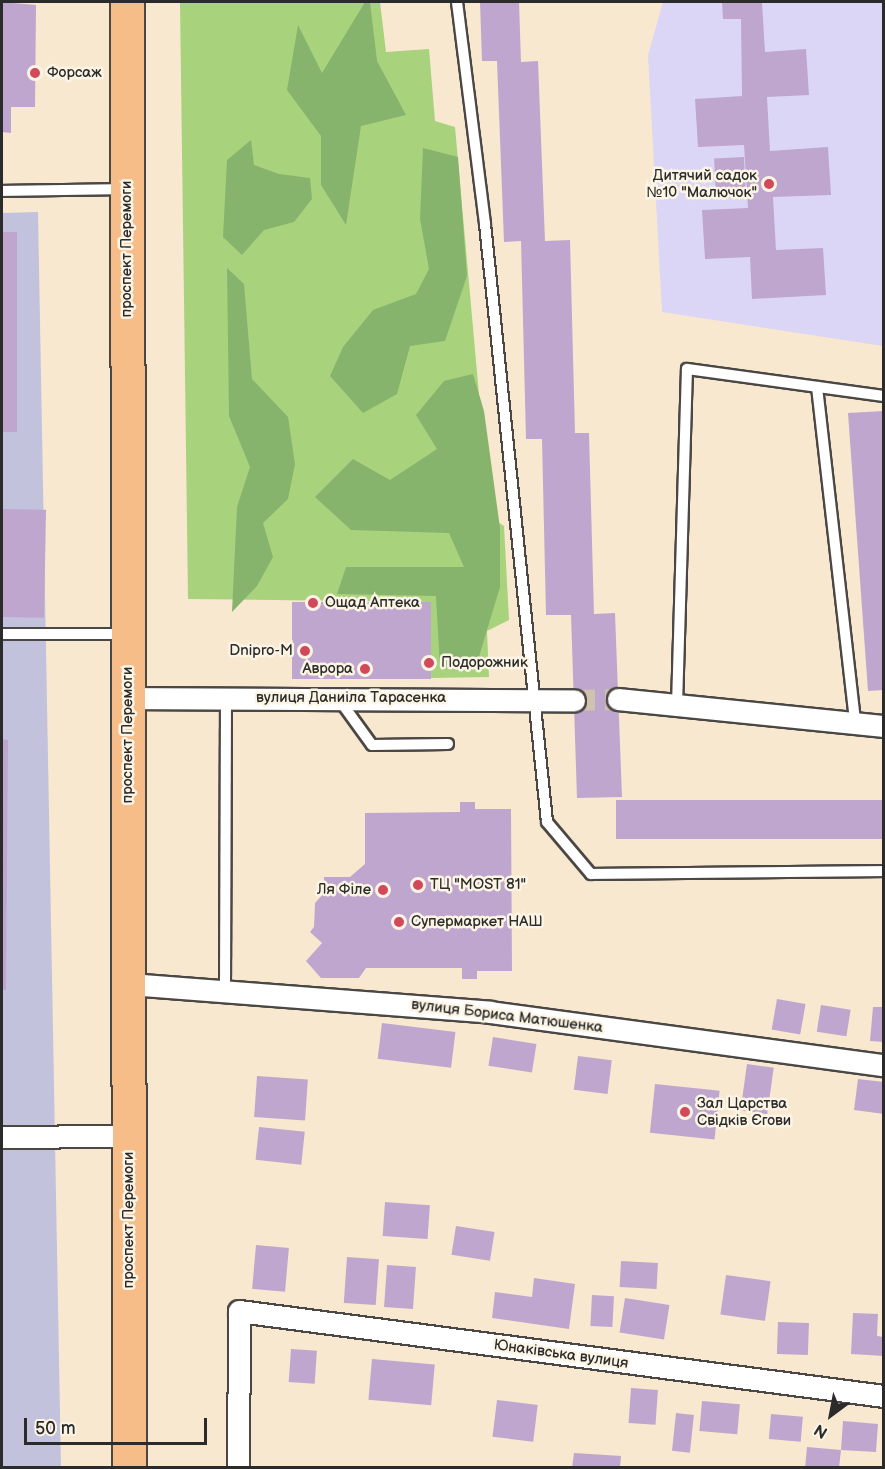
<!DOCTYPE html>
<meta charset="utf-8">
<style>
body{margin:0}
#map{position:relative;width:885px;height:1469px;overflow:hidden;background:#f8e8d0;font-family:"Balsamiq Sans",sans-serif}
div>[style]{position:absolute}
.built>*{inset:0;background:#dcd6f6}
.industrial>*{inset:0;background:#c2c2dc}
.green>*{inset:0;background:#a9d27d}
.forest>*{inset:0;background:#86b46c}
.building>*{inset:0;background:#bfa6ce;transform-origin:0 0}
.street-tunnel>*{height:21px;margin-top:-10.5px;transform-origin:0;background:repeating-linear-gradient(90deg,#cfc2af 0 21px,transparent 0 31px)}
.roads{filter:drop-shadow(2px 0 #4a4744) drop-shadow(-2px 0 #4a4744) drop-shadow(0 2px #4a4744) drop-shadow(0 -2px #4a4744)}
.lane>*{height:10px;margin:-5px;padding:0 5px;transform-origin:5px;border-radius:5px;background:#fff}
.street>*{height:21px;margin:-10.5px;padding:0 10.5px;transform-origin:10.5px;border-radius:10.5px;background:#fff}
.primary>*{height:33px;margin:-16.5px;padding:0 16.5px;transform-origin:16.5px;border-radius:16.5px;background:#f7bd88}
.dots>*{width:16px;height:16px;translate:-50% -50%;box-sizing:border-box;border:3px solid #fcf5e5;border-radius:50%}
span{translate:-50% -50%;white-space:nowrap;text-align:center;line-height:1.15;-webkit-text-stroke:5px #fcf5e5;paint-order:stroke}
.poi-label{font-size:15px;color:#2b2b2b}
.left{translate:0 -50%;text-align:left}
.right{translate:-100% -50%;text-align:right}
.street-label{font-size:15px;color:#2b2b2b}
.frame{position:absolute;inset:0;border:3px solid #2b2b2b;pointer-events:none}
.north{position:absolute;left:801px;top:1385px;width:60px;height:60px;-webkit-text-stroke:4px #fcf5e5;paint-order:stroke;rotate:212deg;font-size:16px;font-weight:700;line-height:24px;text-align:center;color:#2b2b2b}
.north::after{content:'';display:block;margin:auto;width:21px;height:27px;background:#2b2b2b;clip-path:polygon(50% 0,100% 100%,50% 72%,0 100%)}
.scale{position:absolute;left:24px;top:1418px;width:183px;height:27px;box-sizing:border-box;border:3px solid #2b2b2b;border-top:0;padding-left:8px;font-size:18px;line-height:21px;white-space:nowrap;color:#2b2b2b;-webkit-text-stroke:4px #fcf5e5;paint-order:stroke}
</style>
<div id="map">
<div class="built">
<i style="clip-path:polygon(663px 2px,883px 2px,883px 346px,662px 312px,648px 55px)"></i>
</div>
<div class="industrial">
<i style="clip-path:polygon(38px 212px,61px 1468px,2px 1467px,2px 213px)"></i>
</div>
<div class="green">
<i style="clip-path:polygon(180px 2px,380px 2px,386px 52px,429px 49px,435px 121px,455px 127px,490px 517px,504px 526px,509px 620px,487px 631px,489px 677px,431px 678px,430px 602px,188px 599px)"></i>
</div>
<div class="forest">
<i style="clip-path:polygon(365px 2px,370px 2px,377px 61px,406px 115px,361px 126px,346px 225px,321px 185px,321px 136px,287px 90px,298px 25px,322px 73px)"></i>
<i style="clip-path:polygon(251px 140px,254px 165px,279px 174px,310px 178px,312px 199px,294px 222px,264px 230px,242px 255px,223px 237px,227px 160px)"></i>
<i style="clip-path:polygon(423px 148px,458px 157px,467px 276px,445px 341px,410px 346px,397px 394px,363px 413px,330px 376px,343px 347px,373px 310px,416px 294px,429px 269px,420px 219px)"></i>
<i style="clip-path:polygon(227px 268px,244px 284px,252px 379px,288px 417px,295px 464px,288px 499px,263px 523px,273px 557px,257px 586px,232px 612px,237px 507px,250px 467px,229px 416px)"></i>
<i style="clip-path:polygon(473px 374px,484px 411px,500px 528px,500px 587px,478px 660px,440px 668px,436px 596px,337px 594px,346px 567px,464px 567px,449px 533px,351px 530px,315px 497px,353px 459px,390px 480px,437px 449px,416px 415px,444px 381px)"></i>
</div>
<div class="building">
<i style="clip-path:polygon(2px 2px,36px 5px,35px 107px,11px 107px,11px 133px,2px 132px)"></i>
<i style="clip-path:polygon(480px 2px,519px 2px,521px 62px,538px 61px,545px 241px,570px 240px,575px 433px,589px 433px,594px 614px,615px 613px,622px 797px,577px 798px,571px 615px,546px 615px,542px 439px,526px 439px,521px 241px,504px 242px,497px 61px,482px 61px)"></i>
<i style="clip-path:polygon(722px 2px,762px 2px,765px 52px,806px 49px,809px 95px,767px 97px,770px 151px,828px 147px,831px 195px,773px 197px,776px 250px,823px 248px,826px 295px,752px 299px,750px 257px,705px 259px,702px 210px,748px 208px,744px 145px,698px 147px,695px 99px,742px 96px,741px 19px,723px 19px)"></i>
<i style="left:744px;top:157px;width:36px;height:30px;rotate:87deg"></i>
<i style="left:2px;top:232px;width:15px;height:200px"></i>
<i style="clip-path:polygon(884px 411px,884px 690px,868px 691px,848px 413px)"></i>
<i style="left:2px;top:509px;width:44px;height:108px;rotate:1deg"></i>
<i style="left:292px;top:602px;width:139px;height:77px"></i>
<i style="clip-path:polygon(2px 739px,8px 740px,6px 990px,2px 990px)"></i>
<i style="left:884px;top:800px;width:39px;height:268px;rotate:90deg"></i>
<i style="clip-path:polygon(460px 802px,475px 802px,475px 809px,511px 809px,512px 971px,477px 971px,477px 979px,462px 979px,462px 968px,366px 968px,359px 978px,321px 978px,306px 961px,322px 943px,310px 932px,314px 927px,315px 903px,324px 893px,324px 877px,350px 877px,365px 864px,365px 813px,460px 812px)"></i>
<i style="left:777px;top:999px;width:29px;height:31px;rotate:10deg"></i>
<i style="left:821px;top:1005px;width:30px;height:27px;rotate:9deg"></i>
<i style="clip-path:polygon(873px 1007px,884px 1007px,884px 1042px,870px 1041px)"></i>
<i style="left:382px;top:1023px;width:74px;height:36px;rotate:7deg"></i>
<i style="left:493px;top:1037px;width:44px;height:29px;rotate:9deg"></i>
<i style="left:578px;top:1056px;width:34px;height:34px;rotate:7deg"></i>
<i style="left:747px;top:1064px;width:27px;height:47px;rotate:8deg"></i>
<i style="left:257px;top:1076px;width:51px;height:41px;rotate:4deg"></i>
<i style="clip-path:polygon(858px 1079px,884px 1082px,884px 1114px,854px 1110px)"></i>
<i style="left:655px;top:1084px;width:65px;height:49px;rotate:6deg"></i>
<i style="left:259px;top:1127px;width:46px;height:33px;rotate:6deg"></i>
<i style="left:385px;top:1202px;width:45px;height:34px;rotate:4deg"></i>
<i style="left:456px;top:1226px;width:39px;height:29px;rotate:9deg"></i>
<i style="left:256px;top:1245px;width:33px;height:44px;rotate:5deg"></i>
<i style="left:347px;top:1257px;width:32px;height:46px;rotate:4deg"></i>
<i style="left:621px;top:1261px;width:37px;height:26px;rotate:3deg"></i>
<i style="left:387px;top:1265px;width:29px;height:42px;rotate:4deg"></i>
<i style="left:726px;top:1275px;width:45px;height:40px;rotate:8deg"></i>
<i style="clip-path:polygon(534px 1278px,575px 1284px,569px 1329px,492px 1318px,495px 1292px,532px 1297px)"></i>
<i style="left:592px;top:1295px;width:22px;height:31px;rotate:3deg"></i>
<i style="left:625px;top:1298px;width:45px;height:35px;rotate:9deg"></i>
<i style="clip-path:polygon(853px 1313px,878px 1314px,877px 1336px,884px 1337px,884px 1356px,851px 1354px)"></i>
<i style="left:778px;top:1322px;width:31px;height:32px;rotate:2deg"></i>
<i style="left:291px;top:1349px;width:26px;height:33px;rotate:4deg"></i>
<i style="left:372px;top:1359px;width:63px;height:41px;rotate:5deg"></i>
<i style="left:631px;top:1388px;width:27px;height:35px;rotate:4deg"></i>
<i style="left:497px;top:1400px;width:41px;height:37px;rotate:7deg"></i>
<i style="left:702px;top:1401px;width:38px;height:30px;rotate:5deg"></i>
<i style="left:676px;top:1413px;width:18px;height:38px;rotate:6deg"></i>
<i style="left:771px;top:1414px;width:32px;height:25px;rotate:5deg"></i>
<i style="clip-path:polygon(843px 1421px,878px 1424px,876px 1452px,841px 1450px,839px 1468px,805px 1468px,807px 1447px,841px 1450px)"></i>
<i style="clip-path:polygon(574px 1453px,621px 1456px,620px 1468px,572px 1468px)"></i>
</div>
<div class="street-tunnel">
<i style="left:574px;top:700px;width:44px;rotate:-1.3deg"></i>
</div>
<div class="roads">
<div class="lane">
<i style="left:457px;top:2px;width:224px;rotate:82.8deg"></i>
<i style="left:485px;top:224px;width:601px;rotate:84.08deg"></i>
<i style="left:547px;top:822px;width:68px;rotate:49.8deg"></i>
<i style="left:591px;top:874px;width:293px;rotate:-0.6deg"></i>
<i style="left:2px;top:191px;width:122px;rotate:-0.9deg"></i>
<i style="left:817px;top:387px;width:338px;rotate:83.5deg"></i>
<i style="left:2px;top:634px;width:122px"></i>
<i style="left:338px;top:698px;width:58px;rotate:54.1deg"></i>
<i style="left:372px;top:745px;width:76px;rotate:-0.8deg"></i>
<i style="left:677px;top:705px;width:336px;rotate:-88.3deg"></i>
<i style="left:687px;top:369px;width:199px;rotate:7.8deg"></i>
<i style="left:225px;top:989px;width:291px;rotate:-89.8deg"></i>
</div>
<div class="street">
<i style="left:128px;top:698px;width:446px;rotate:0.3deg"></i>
<i style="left:618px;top:699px;width:267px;rotate:5.8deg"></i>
<i style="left:130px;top:984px;width:361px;rotate:4.4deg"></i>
<i style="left:490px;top:1012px;width:398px;rotate:7.7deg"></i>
<i style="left:2px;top:1137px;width:126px;rotate:-0.5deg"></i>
<i style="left:238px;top:1468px;width:157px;rotate:-89.6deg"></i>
<i style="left:239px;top:1311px;width:651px;rotate:7.51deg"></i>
</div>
<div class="primary">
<i style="left:127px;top:2px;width:1466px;rotate:89.92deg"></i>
</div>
</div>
<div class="dots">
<i style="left:35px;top:73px;background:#d1495b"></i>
<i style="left:769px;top:184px;background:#d1495b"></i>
<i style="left:313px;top:603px;background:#d1495b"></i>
<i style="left:305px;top:651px;background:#d1495b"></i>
<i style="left:429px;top:663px;background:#d1495b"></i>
<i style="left:365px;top:669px;background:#d1495b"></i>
<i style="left:418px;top:885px;background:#d1495b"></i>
<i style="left:383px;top:890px;background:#d1495b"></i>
<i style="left:399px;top:922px;background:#d1495b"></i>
<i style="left:685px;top:1112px;background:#d1495b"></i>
</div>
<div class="poi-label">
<span class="left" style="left:47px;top:73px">Форсаж</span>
<span class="right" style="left:757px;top:184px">Дитячий садок<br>№10 "Малючок"</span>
<span class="left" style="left:325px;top:603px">Ощад Аптека</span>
<span class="right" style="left:293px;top:651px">Dnipro-M</span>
<span class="left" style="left:441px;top:663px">Подорожник</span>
<span class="right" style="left:353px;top:669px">Аврора</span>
<span class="left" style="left:430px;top:885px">ТЦ "MOST 81"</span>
<span class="right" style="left:371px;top:890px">Ля Філе</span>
<span class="left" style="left:411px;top:922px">Супермаркет НАШ</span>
<span class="left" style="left:697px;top:1112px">Зал Царства<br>Свідків Єгови</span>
</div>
<div class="street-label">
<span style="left:127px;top:249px;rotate:-90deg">проспект Перемоги</span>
<span style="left:351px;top:698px">вулиця Даниіла Тарасенка</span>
<span style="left:128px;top:735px;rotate:-90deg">проспект Перемоги</span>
<span style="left:507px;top:1016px;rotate:7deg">вулиця Бориса Матюшенка</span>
<span style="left:129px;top:1220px;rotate:-90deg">проспект Перемоги</span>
<span style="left:561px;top:1354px;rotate:8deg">Юнаківська вулиця</span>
</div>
<div class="frame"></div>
<div class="north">N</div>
<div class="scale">50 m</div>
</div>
